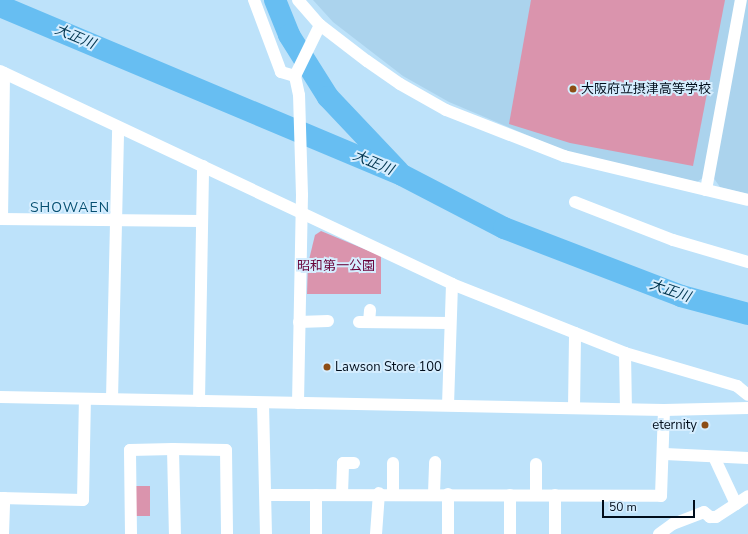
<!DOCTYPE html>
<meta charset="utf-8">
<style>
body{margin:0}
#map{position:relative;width:748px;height:534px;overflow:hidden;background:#bde2fa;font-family:"Nunito Sans","Noto Sans JP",sans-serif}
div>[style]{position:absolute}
.built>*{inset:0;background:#abd3ed}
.green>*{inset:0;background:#da94ad;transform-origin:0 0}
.river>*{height:22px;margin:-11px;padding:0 11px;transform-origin:11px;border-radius:11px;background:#67bef2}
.minor>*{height:12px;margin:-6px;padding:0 6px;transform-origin:6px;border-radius:6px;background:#fff}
.dots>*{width:11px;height:11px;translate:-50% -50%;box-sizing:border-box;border:2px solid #d5edfe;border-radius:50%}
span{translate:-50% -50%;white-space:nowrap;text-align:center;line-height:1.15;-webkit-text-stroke:4px #d5edfe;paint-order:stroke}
.poi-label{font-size:13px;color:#000d1b}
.left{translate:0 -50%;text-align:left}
.right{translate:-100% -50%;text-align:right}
.park-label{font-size:13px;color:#680239}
.water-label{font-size:14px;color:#00354f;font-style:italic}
.neighbourhood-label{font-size:14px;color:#064f71;letter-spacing:1px}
.scale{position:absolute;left:602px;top:500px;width:93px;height:18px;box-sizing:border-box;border:2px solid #000d1b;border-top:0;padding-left:5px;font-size:12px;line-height:14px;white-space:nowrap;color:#000d1b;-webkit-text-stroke:3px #d5edfe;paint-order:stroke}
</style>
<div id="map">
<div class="built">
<i style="clip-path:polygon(313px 0,736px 0,704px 177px,697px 182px,565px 151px,449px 102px,403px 76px,333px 22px)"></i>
<i style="clip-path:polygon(746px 0,748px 0,748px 194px,720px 187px,713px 177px)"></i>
</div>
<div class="green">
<i style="clip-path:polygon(531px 0,725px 0,693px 166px,570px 143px,509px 124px)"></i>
<i style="clip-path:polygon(321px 231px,381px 256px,381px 294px,307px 294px,308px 264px,315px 235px)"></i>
<i style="left:136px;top:486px;width:14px;height:30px"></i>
</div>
<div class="river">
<i style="left:275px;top:0;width:38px;rotate:68deg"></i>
<i style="left:289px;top:35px;width:73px;rotate:57.8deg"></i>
<i style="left:328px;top:97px;width:102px;rotate:46.6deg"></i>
<i style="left:0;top:6px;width:436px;rotate:22.8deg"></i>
<i style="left:402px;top:175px;width:115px;rotate:27.5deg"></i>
<i style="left:504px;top:228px;width:190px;rotate:21deg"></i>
<i style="left:681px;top:296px;width:69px;rotate:15deg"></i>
</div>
<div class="minor">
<i style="left:254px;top:0;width:77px;rotate:69.4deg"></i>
<i style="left:281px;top:72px;width:15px;rotate:16deg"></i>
<i style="left:298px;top:0;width:33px;rotate:49deg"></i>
<i style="left:320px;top:25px;width:59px;rotate:37.5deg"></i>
<i style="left:367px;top:61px;width:40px;rotate:34.9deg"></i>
<i style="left:400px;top:84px;width:53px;rotate:29.5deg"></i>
<i style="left:446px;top:110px;width:127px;rotate:21.3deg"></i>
<i style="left:564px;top:156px;width:189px;rotate:13.4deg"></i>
<i style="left:0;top:71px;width:500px;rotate:25.2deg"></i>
<i style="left:452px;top:284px;width:186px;rotate:21.7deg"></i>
<i style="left:625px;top:353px;width:117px;rotate:16.4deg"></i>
<i style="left:737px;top:386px;width:14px;rotate:39deg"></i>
<i style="left:706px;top:190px;width:193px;rotate:-79.6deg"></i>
<i style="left:575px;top:202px;width:105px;rotate:21.2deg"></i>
<i style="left:673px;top:240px;width:78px;rotate:16.3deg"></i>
<i style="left:0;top:219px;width:202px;rotate:0.6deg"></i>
<i style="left:2px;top:219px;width:146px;rotate:-89.2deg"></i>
<i style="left:299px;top:322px;width:29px;rotate:-2deg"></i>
<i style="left:359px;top:322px;width:91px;rotate:0.6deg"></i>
<i style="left:369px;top:322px;width:12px;rotate:-85deg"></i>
<i style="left:625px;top:353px;width:56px;rotate:89deg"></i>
<i style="left:0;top:397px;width:664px;rotate:1.12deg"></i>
<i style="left:664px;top:410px;width:84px;rotate:-1.4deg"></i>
<i style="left:112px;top:399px;width:272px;rotate:-88.7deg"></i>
<i style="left:199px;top:401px;width:235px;rotate:-89deg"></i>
<i style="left:263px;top:403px;width:131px;rotate:88.7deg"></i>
<i style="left:298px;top:403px;width:208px;rotate:-88.9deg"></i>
<i style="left:302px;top:195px;width:100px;rotate:-91.7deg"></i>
<i style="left:299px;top:95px;width:19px;rotate:-102deg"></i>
<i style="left:295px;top:76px;width:57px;rotate:-63.9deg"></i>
<i style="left:448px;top:405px;width:121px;rotate:-88.1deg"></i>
<i style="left:574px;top:408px;width:75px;rotate:-89.2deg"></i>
<i style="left:173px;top:449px;width:85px;rotate:88.7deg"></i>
<i style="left:665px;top:454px;width:83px;rotate:2.8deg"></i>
<i style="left:714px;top:457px;width:52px;rotate:64.9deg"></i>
<i style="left:393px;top:493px;width:30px;rotate:-90deg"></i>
<i style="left:342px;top:494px;width:31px;rotate:-88deg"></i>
<i style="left:343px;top:463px;width:11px"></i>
<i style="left:434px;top:494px;width:32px;rotate:-88deg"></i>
<i style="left:266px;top:495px;width:395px;rotate:0.1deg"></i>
<i style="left:661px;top:496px;width:86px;rotate:-88deg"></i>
<i style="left:510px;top:495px;width:39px;rotate:90deg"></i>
<i style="left:536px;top:495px;width:31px;rotate:-90deg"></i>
<i style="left:0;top:498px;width:83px;rotate:1.4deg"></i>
<i style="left:83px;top:500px;width:101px;rotate:-88.9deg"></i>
<i style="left:3px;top:534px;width:36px;rotate:-88deg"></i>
<i style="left:131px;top:534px;width:84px;rotate:-90.7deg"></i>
<i style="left:130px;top:450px;width:43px;rotate:-1.3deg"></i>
<i style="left:173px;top:449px;width:53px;rotate:1.1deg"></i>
<i style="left:226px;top:450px;width:84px;rotate:89.3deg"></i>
<i style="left:316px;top:534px;width:39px;rotate:-90deg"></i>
<i style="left:376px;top:534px;width:41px;rotate:-85.8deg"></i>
<i style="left:448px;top:534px;width:40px;rotate:-90deg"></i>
<i style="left:555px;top:534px;width:39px;rotate:-90deg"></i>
<i style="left:659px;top:534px;width:17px;rotate:-36deg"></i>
<i style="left:673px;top:524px;width:33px;rotate:-21deg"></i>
<i style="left:704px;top:512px;width:8px;rotate:40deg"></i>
<i style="left:710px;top:517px;width:6px"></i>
<i style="left:716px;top:517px;width:38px;rotate:-33deg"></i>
</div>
<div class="dots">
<i style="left:573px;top:89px;background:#8d4d15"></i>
<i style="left:327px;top:367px;background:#8d4d15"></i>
<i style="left:705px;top:425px;background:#8d4d15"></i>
</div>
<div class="poi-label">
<span class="left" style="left:581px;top:89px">大阪府立摂津高等学校</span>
<span class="left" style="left:335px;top:367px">Lawson Store 100</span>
<span class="right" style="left:697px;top:425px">eternity</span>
</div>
<div class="park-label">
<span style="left:336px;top:266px">昭和第一公園</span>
</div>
<div class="water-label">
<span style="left:75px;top:37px;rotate:23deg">大正川</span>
<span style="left:373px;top:163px;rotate:23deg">大正川</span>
<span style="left:670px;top:291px;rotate:19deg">大正川</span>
</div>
<div class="neighbourhood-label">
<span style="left:70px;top:208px">SHOWAEN</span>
</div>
<div class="scale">50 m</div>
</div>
